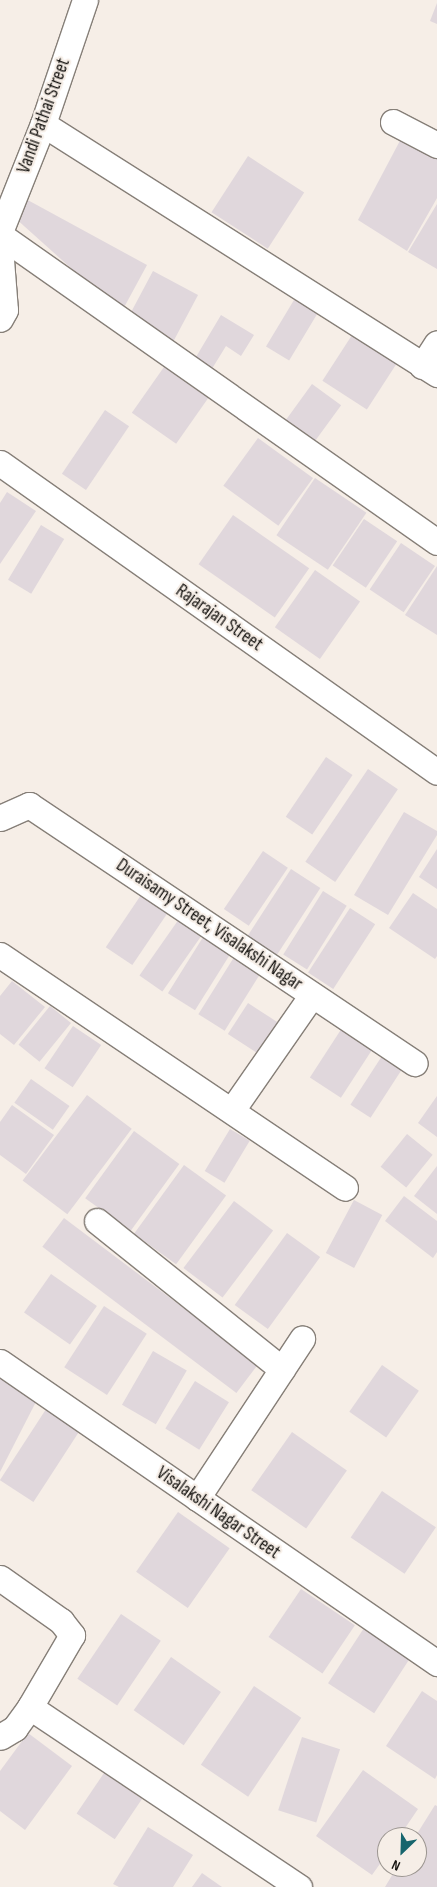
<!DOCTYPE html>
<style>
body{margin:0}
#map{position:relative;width:437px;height:1887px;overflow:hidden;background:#f6eee7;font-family:"Sofia Sans Condensed",sans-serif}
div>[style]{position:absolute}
.building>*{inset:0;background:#e0d7dc;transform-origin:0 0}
.roads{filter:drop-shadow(1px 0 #867f78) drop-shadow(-1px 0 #867f78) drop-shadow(0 1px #867f78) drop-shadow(0 -1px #867f78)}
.street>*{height:25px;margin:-12.5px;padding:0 12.5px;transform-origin:12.5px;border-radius:12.5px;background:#fff}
span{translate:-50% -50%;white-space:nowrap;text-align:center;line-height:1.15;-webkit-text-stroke:4.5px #f6eee7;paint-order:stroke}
.street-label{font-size:19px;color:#14120f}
.north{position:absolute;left:377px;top:1827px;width:50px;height:50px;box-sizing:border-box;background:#f6eee7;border:1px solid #9c9691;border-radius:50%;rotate:204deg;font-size:14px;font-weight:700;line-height:20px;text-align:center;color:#14120f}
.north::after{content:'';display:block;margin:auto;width:18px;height:22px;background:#17656d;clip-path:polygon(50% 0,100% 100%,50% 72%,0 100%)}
</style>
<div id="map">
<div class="building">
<i style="clip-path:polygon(437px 3px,437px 24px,430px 21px)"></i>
<i style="clip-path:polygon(403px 135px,437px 155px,437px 198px,407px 251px,358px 220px)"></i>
<i style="left:248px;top:156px;width:67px;height:67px;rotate:33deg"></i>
<i style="clip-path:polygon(24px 198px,147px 265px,121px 313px,14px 217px)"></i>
<i style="clip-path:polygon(437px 204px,437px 269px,408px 252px)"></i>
<i style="left:153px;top:271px;width:51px;height:53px;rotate:28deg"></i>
<i style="left:300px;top:290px;width:27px;height:66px;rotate:31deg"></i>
<i style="clip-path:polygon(221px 315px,254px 335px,241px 356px,226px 346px,210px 372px,193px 362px)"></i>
<i style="left:354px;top:332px;width:53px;height:58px;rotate:33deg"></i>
<i style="left:164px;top:367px;width:54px;height:56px;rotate:35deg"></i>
<i style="left:312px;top:384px;width:36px;height:50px;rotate:36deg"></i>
<i style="left:105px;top:410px;width:29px;height:77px;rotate:34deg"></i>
<i style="left:258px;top:438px;width:68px;height:59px;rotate:36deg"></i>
<i style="left:315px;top:478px;width:62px;height:69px;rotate:34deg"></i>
<i style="clip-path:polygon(7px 492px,36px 511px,0 564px,0 503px)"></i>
<i style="left:233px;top:515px;width:93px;height:60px;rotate:35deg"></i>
<i style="left:364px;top:519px;width:40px;height:56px;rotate:34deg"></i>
<i style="left:41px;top:525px;width:27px;height:64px;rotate:31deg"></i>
<i style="left:401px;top:543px;width:41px;height:56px;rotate:34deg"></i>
<i style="clip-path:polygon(437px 566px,437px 635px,405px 615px)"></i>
<i style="left:315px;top:570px;width:55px;height:70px;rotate:35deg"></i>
<i style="left:326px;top:757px;width:32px;height:72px;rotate:34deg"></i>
<i style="left:368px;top:769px;width:36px;height:112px;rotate:34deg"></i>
<i style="clip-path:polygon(404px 812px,437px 831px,437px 835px,388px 915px,354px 895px)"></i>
<i style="clip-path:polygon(437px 849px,437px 889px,419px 877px)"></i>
<i style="left:263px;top:851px;width:30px;height:70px;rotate:34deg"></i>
<i style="left:291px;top:869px;width:35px;height:81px;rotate:33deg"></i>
<i style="left:323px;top:891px;width:28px;height:75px;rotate:32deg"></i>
<i style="clip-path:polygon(413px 893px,437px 909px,437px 956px,435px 959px,389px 928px)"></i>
<i style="left:141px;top:895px;width:32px;height:63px;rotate:34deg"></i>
<i style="left:350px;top:908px;width:30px;height:77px;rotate:33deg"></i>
<i style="left:179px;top:919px;width:28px;height:69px;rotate:35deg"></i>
<i style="left:205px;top:934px;width:32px;height:70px;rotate:32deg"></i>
<i style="left:236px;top:954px;width:31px;height:71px;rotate:32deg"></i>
<i style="clip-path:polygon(12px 981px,45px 1007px,14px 1045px,0 1034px,0 996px)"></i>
<i style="left:248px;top:1003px;width:37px;height:37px;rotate:33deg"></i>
<i style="left:50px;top:1006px;width:27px;height:50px;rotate:39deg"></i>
<i style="left:73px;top:1026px;width:34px;height:51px;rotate:34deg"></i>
<i style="left:342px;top:1028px;width:37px;height:59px;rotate:33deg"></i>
<i style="left:382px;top:1056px;width:24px;height:58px;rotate:33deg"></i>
<i style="left:31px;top:1079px;width:47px;height:29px;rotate:35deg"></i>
<i style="left:87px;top:1095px;width:56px;height:107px;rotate:37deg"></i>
<i style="clip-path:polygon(437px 1096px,437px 1137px,418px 1123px)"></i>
<i style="clip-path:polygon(12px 1105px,54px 1135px,26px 1174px,0 1155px,0 1122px)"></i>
<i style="left:230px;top:1129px;width:23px;height:49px;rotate:31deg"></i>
<i style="left:134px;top:1131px;width:56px;height:83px;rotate:36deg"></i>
<i style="left:407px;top:1134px;width:33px;height:42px;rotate:39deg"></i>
<i style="left:184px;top:1165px;width:52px;height:85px;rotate:36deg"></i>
<i style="clip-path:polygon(437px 1166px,437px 1214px,414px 1196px)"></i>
<i style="clip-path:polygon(404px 1196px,437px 1221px,437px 1252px,433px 1258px,385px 1221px)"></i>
<i style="left:354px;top:1200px;width:32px;height:60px;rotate:28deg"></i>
<i style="left:234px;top:1201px;width:49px;height:84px;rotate:37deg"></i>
<i style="left:64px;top:1218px;width:243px;height:36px;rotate:37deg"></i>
<i style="left:287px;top:1233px;width:41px;height:89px;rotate:36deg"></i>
<i style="left:51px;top:1274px;width:56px;height:47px;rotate:35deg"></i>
<i style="left:104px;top:1306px;width:51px;height:73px;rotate:33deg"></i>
<i style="left:153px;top:1351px;width:39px;height:62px;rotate:30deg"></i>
<i style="left:382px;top:1365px;width:45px;height:57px;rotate:35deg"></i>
<i style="clip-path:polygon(0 1374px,41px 1392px,0 1472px)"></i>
<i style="left:195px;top:1381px;width:40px;height:56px;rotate:32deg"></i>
<i style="left:50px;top:1403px;width:40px;height:92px;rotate:33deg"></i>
<i style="left:292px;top:1432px;width:67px;height:71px;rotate:35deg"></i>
<i style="left:382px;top:1491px;width:65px;height:56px;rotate:34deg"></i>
<i style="left:178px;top:1512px;width:63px;height:73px;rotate:35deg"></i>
<i style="left:301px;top:1589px;width:65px;height:58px;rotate:34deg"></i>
<i style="left:121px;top:1614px;width:48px;height:78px;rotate:34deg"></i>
<i style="left:364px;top:1628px;width:55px;height:66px;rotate:33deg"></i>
<i style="left:171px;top:1657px;width:61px;height:65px;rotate:35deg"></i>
<i style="left:254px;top:1686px;width:57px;height:95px;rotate:34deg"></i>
<i style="clip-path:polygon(422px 1691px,437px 1701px,437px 1775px,435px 1779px,386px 1746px)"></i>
<i style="clip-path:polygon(28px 1733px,72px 1766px,25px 1830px,0 1811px,0 1771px)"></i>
<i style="left:302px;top:1737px;width:40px;height:77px;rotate:18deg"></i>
<i style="clip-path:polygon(363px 1770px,418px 1809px,399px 1837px,387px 1837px,387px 1854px,372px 1875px,316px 1836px)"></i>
<i style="left:104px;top:1773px;width:46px;height:49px;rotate:34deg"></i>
<i style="clip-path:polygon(435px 1805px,437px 1806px,437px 1887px,385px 1887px,397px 1867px,417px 1867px,415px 1837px)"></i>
<i style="clip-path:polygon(148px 1827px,193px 1855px,173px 1887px,119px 1887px,113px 1884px)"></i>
<i style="clip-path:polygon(202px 1873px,222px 1887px,192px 1887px)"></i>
</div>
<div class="roads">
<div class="street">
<i style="left:393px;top:122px;width:50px;rotate:27.6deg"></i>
<i style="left:43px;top:124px;width:467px;rotate:32.4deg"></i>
<i style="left:0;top:232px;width:116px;rotate:-68.3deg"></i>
<i style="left:43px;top:124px;width:131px;rotate:-71.3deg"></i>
<i style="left:0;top:235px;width:534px;rotate:35.09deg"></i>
<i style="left:0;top:247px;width:63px;rotate:85.5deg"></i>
<i style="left:5px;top:310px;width:10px;rotate:119deg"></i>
<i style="left:422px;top:366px;width:27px;rotate:-57deg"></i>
<i style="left:0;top:463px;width:535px;rotate:35.26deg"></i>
<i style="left:0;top:818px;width:32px;rotate:-24deg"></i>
<i style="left:29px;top:805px;width:464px;rotate:33.8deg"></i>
<i style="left:0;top:955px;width:416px;rotate:34deg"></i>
<i style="left:232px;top:1110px;width:140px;rotate:-55.2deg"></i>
<i style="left:97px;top:1221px;width:237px;rotate:38.7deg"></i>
<i style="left:0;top:1362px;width:531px;rotate:34.56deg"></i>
<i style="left:197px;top:1498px;width:191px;rotate:-56.6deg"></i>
<i style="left:0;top:1578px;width:75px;rotate:35.2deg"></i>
<i style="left:61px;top:1621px;width:18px;rotate:52deg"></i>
<i style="left:72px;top:1635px;width:83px;rotate:120.3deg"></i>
<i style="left:30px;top:1707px;width:26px;rotate:126deg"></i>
<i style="left:15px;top:1728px;width:17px;rotate:149deg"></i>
<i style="left:30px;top:1707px;width:324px;rotate:33.8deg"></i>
</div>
</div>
<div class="street-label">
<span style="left:44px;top:116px;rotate:-70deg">Vandi Pathai Street</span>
<span style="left:219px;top:618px;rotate:35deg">Rajarajan Street</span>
<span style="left:209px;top:925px;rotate:34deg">Duraisamy Street, Visalakshi Nagar</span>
<span style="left:218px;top:1513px;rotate:35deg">Visalakshi Nagar Street</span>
</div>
<div class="north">N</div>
</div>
